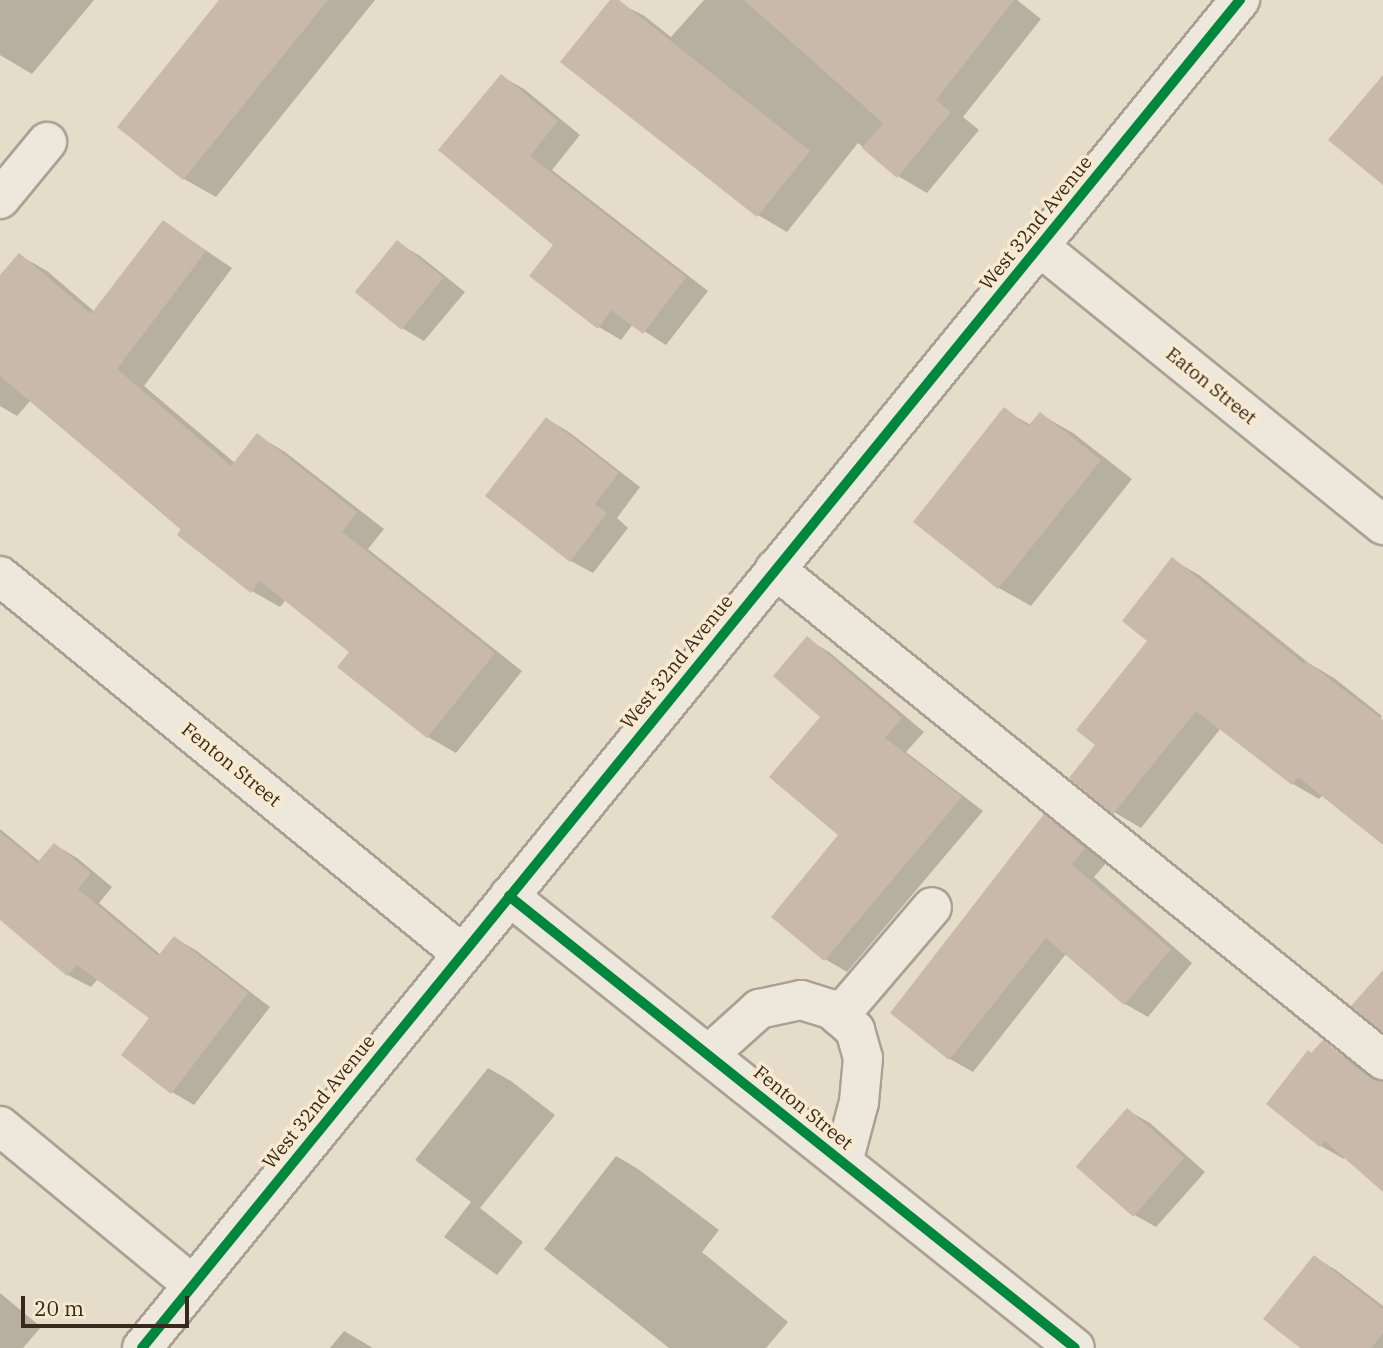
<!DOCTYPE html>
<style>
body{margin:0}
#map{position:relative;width:1383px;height:1348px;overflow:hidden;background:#e5dcca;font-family:"IBM Plex Serif",serif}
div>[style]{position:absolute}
.shadow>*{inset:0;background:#0003}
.building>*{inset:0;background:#c9b9ab;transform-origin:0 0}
.roads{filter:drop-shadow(2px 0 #aaa194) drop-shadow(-2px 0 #aaa194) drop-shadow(0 2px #aaa194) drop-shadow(0 -2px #aaa194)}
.minor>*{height:38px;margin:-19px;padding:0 19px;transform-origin:19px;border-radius:19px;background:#ede7dc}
.cycleway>*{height:10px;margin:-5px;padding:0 5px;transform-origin:5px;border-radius:5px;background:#00873e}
span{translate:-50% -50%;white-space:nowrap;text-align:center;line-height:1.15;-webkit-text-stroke:7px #f7eacf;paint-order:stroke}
.street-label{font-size:19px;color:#39281c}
.scale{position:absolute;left:21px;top:1296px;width:168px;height:32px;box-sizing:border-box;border:4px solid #39281c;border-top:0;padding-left:9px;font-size:21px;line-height:24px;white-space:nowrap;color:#39281c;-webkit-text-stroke:5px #f7eacf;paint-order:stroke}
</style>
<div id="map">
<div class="shadow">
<i style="clip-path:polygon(0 0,94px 0,32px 74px,0 55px)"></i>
<i style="clip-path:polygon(223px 0,375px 0,216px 197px,184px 179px)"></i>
<i style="clip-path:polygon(612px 0,643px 15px,671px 37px,704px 0,1017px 0,1041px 19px,963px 117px,979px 130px,927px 193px,898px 176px,858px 143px,787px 232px,758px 215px,562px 62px)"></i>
<i style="clip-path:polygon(501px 76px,524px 89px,580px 135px,552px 170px,708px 291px,666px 345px,633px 324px,621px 340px,599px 327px,556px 244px)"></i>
<i style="clip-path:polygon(164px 222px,232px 268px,144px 386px,235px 463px,257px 435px,285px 452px,384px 529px,368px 549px,522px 671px,456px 753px,428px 737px,339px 667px,352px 652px,286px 600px,280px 607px,252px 591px,31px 400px,17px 416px,0 406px,0 278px,19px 255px,47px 271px,95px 312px)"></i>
<i style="clip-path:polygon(398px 243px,420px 256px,465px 292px,424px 341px,402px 328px)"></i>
<i style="clip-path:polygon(1004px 410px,1031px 425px,1040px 414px,1073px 433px,1132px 479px,1031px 606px,999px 588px)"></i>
<i style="clip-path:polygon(547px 419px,569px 432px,640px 487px,617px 518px,628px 528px,593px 573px,571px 561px)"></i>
<i style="clip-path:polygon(1173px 560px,1199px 575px,1310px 664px,1334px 678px,1382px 716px,1378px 722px,1383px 726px,1383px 843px,1323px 795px,1319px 799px,1293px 784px,1221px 728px,1141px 828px,1114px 812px,1098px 745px,1150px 641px)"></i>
<i style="clip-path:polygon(807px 639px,829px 652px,924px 732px,906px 752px,983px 811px,847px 972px,825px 959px,841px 835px,823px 717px)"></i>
<i style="clip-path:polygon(1045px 817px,1067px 830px,1107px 862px,1094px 877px,1192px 963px,1148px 1017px,1125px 1004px,1066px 954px,973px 1072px,950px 1059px,892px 1012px)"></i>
<i style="clip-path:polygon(0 829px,40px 862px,55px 845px,77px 858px,112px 887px,99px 903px,161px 955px,175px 938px,197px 951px,270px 1007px,194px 1105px,172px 1092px,151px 1017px,98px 979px,91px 987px,68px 975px,0 917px)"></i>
<i style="clip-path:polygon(1323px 1042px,1383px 1083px,1383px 1189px,1345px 1157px,1344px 1159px,1321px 1146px,1268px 1104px)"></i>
<i style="clip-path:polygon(488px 1068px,511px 1081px,555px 1115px,480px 1208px,523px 1242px,497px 1275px,444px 1237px,471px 1202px,415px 1160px)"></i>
<i style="clip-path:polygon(1127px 1110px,1150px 1123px,1205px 1172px,1156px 1227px,1133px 1214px)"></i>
<i style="clip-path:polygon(616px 1156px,638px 1169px,719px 1230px,702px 1252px,788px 1322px,766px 1348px,669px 1348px,544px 1249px)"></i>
<i style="clip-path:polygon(1314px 1257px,1336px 1270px,1383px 1306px,1383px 1348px,1303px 1348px)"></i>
<i style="clip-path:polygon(0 1293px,41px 1327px,23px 1348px,0 1348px)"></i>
<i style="clip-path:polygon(344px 1331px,373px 1348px,330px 1348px)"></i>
</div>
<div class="building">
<i style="clip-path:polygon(219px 0,328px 0,183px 180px,117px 127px)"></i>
<i style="clip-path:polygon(610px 0,619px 0,810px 151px,757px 217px,560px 62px)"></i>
<i style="clip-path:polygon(744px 0,1014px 0,936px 100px,951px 112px,897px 178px,862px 148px,883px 123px)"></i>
<i style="clip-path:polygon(501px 74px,558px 121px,530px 156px,686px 277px,643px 334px,611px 310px,598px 329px,529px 276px,553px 245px,438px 150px)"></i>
<i style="clip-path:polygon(1383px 75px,1383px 185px,1328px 140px)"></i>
<i style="clip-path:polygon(163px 220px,206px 251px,117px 369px,231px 466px,257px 433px,357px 512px,342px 532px,495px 653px,427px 738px,337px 667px,349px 652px,260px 581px,251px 593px,177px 535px,181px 529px,0 376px,0 275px,19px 253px,91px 314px)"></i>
<i style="left:397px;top:240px;width:60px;height:67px;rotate:39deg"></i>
<i style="clip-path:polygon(1004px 407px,1028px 426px,1040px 412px,1101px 460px,998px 589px,913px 522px)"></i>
<i style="clip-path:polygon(546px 417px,619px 473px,595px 504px,607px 513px,570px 562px,485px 496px)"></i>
<i style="clip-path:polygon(1172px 557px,1304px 664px,1306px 661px,1383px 720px,1383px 845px,1298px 777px,1292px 785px,1196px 711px,1113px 814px,1069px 778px,1095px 745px,1076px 730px,1147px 641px,1122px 621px)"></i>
<i style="clip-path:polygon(807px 636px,902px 718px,885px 738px,962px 797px,824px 961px,771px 917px,838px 835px,769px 777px,820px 717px,773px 676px)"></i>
<i style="clip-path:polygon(1044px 814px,1085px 848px,1072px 864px,1076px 868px,1171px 949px,1124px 1005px,1046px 938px,949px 1060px,890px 1013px)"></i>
<i style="clip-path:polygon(0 832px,37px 863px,54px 843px,91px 873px,78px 889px,158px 956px,174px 936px,248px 993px,171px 1094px,121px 1055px,149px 1018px,77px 965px,67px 976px,0 920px)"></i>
<i style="clip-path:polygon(1383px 970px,1383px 1032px,1351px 1006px)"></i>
<i style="clip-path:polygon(1323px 1040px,1369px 1077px,1383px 1081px,1383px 1192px,1325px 1141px,1320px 1147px,1266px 1104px,1308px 1050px,1311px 1053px)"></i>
<i style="left:1127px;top:1108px;width:76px;height:78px;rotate:41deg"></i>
<i style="clip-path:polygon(1314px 1255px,1383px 1309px,1383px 1333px,1371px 1348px,1300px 1348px,1263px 1319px)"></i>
</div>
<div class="roads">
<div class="minor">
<i style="left:0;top:199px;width:74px;rotate:-50.5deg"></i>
<i style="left:1040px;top:247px;width:442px;rotate:39deg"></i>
<i style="left:775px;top:569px;width:782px;rotate:38.92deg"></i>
<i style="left:0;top:576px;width:596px;rotate:39.28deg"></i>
<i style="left:509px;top:896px;width:724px;rotate:38.61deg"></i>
<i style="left:839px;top:1016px;width:143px;rotate:-49.5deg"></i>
<i style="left:708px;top:1055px;width:69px;rotate:-42deg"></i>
<i style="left:759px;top:1009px;width:43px;rotate:-12.1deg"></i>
<i style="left:801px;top:1000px;width:31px;rotate:17deg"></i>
<i style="left:831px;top:1009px;width:32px;rotate:41deg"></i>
<i style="left:855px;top:1030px;width:29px;rotate:74deg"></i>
<i style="left:863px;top:1058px;width:44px;rotate:95.2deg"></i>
<i style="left:859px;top:1102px;width:62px;rotate:104.9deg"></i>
<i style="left:0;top:1126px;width:250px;rotate:39.5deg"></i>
<i style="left:142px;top:1348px;width:1739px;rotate:-50.84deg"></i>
</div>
</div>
<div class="cycleway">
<i style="left:509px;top:896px;width:724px;rotate:38.61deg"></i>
<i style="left:142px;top:1348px;width:1739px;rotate:-50.84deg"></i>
</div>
<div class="street-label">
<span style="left:1036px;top:223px;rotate:-51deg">West 32nd Avenue</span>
<span style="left:1211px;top:386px;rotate:39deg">Eaton Street</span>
<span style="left:677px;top:662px;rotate:-51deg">West 32nd Avenue</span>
<span style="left:231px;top:765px;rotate:39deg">Fenton Street</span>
<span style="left:319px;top:1102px;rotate:-51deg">West 32nd Avenue</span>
<span style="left:803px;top:1108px;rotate:39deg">Fenton Street</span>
</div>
<div class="scale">20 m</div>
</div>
